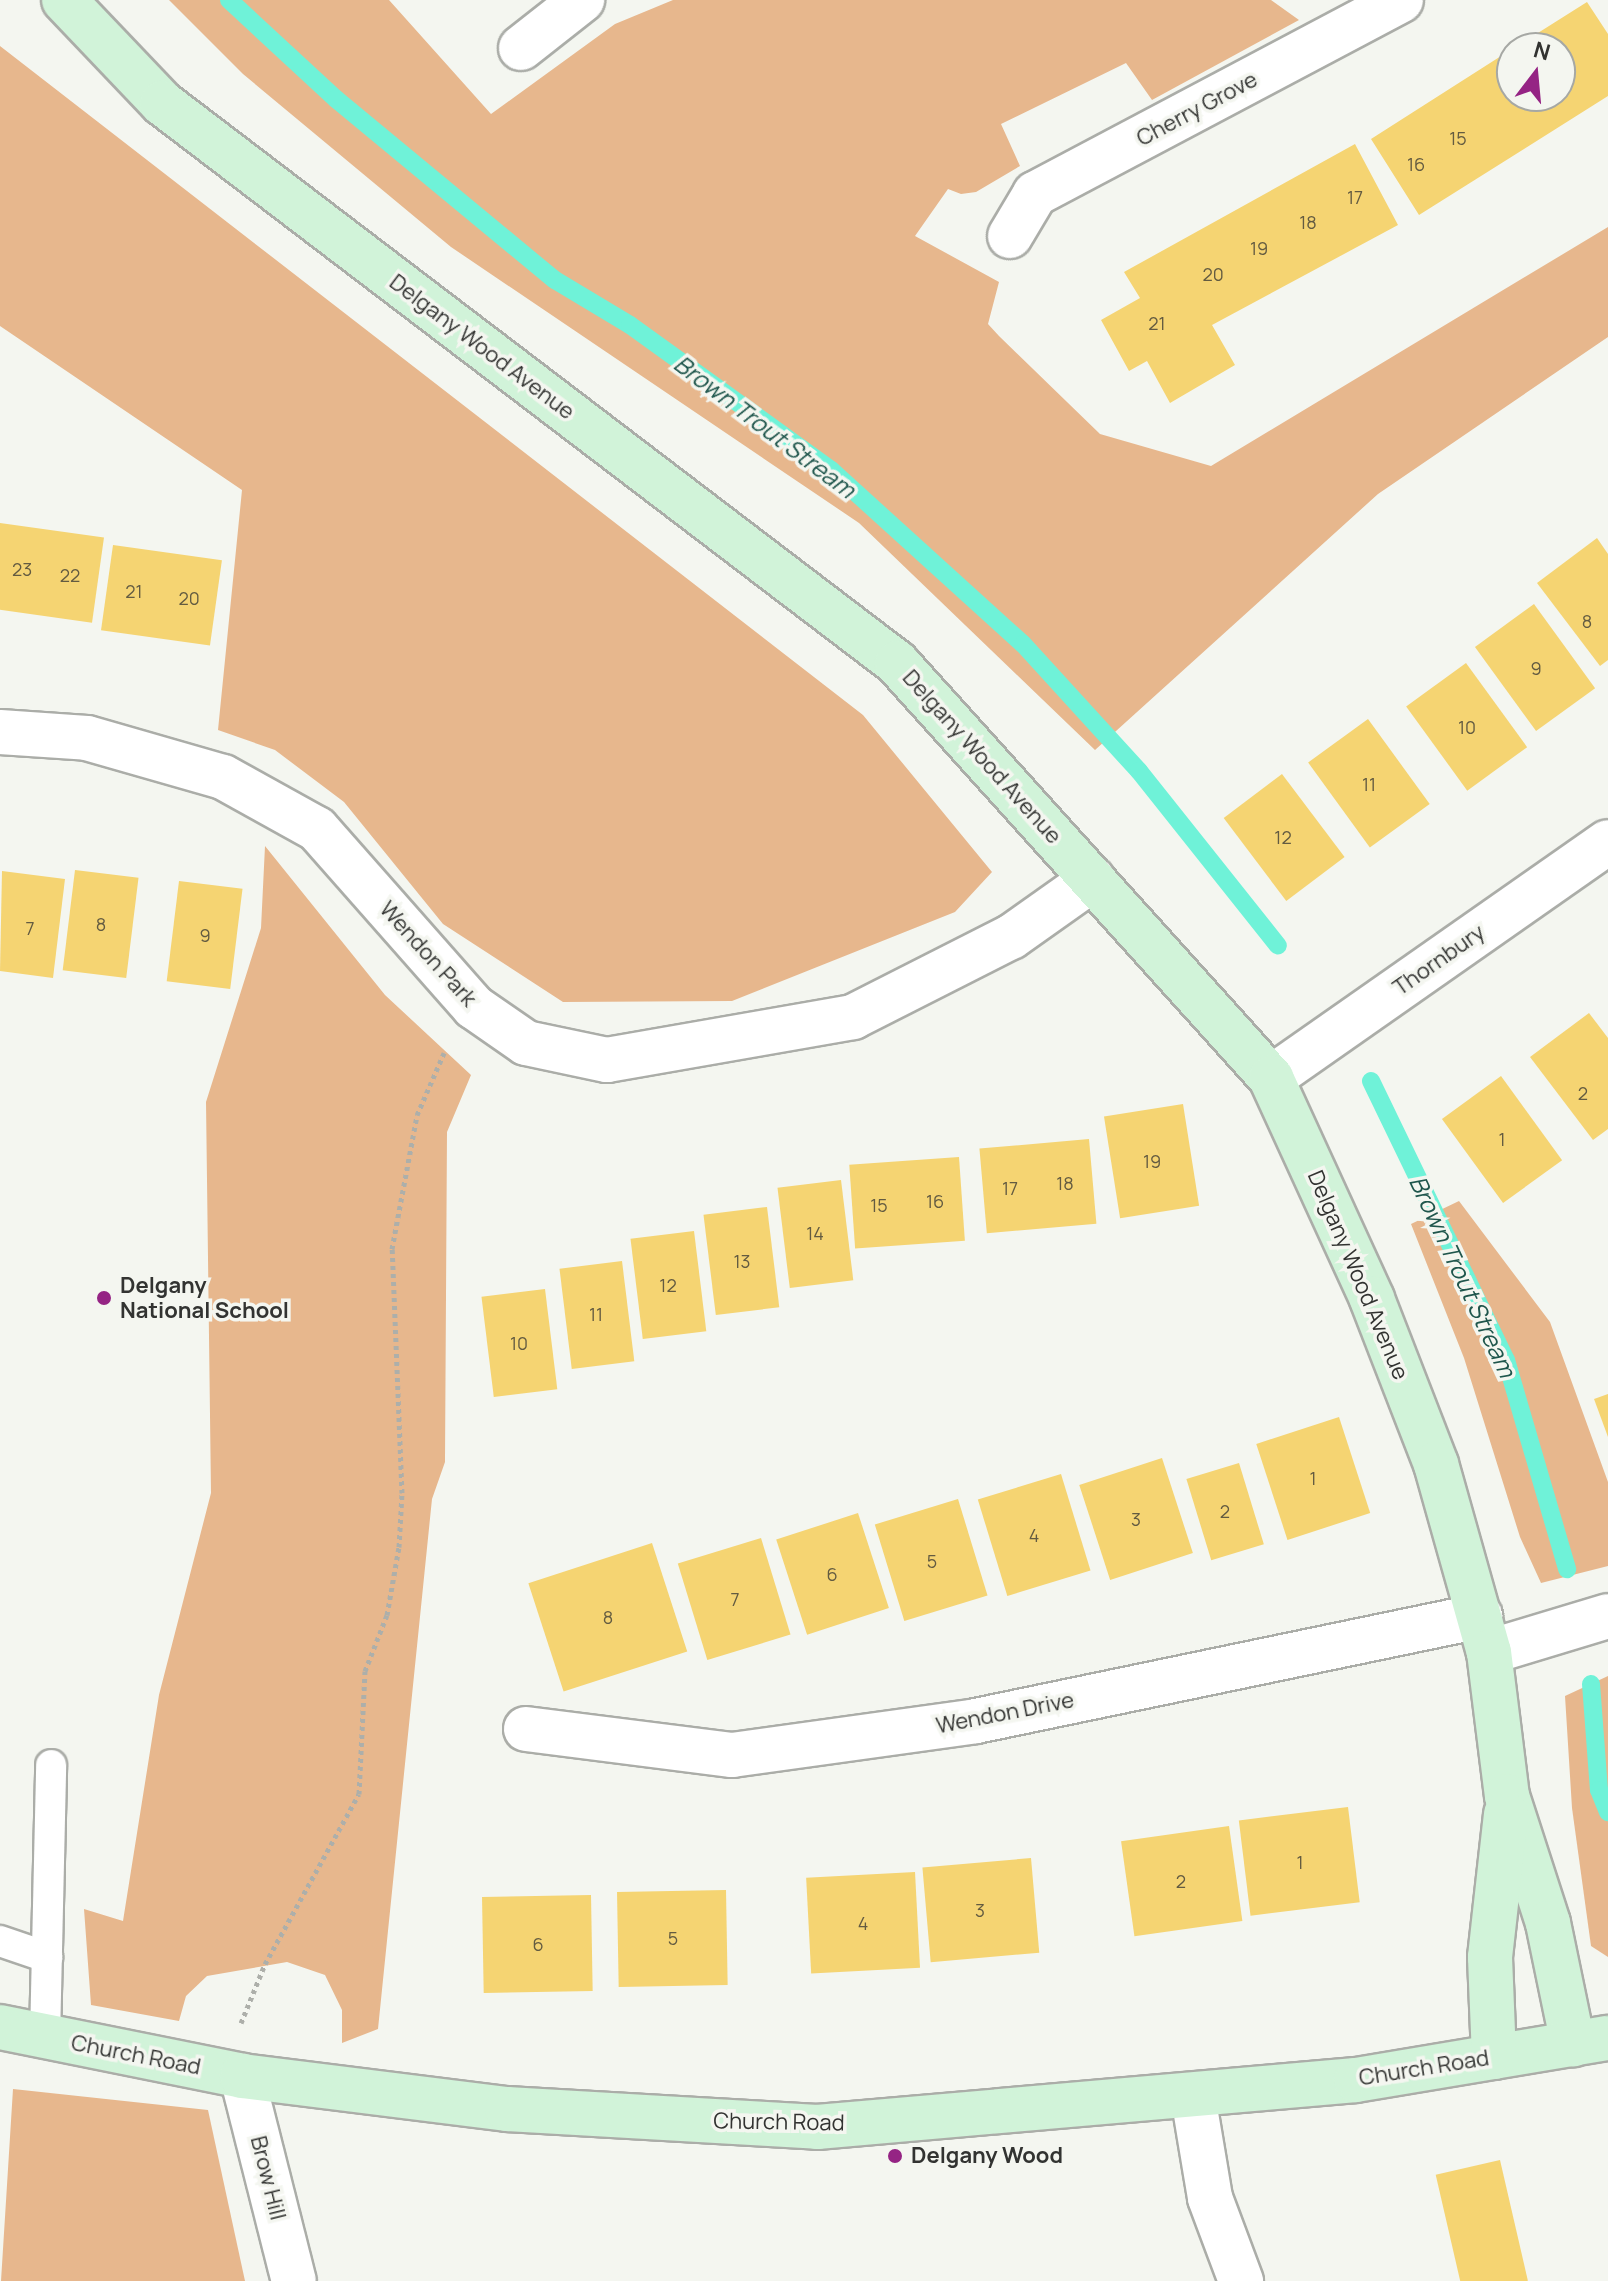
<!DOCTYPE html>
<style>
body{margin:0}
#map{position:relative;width:1608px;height:2281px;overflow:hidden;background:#f4f6f0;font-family:Manrope,sans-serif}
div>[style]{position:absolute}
.green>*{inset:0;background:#e7b78d}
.stream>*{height:18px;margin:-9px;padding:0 9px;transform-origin:9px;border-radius:9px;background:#6ff2d8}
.building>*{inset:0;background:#f5d472;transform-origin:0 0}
.path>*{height:5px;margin-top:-2.5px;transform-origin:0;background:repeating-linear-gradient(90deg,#adafaa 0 4px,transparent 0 8px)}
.roads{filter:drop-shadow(2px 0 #abada8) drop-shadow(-2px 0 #abada8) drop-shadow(0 2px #abada8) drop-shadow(0 -2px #abada8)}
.lane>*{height:30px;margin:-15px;padding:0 15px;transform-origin:15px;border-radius:15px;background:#fff}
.street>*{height:44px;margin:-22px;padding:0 22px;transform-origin:22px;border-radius:22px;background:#fff}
.secondary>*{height:44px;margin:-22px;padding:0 22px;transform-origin:22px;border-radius:22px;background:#d1f3d9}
.dots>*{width:22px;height:22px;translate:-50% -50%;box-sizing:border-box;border:4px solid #f4f6f0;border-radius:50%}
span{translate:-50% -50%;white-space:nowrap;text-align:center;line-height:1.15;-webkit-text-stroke:7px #f4f6f0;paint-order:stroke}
.number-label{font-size:18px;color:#635b41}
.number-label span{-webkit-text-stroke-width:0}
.street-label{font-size:22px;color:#323331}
.poi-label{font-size:22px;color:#323331;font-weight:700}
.left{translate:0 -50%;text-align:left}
.water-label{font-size:24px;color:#1f564c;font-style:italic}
.north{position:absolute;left:1496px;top:32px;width:80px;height:80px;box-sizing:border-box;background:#f4f6f0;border:2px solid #a6a8a4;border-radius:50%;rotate:16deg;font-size:22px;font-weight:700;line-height:32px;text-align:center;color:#323331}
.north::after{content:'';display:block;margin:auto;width:28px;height:36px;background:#952484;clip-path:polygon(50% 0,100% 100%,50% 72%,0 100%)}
</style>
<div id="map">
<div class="green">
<i style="clip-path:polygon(169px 0,389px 0,491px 114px,615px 24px,673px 0,1271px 0,1299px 20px,1152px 100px,1126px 63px,1001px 124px,1020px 166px,976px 192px,961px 194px,948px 189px,915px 236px,999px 282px,988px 324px,999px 336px,1100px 434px,1211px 466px,1608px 227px,1608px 337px,1378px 494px,1095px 750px,859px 523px,451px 247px,243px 74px)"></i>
<i style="clip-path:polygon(0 46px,863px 715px,992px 872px,955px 912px,732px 1001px,563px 1002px,443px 924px,344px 802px,275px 750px,218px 730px,242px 490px,0 326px)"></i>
<i style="clip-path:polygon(265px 846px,385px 995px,471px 1075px,447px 1132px,445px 1462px,432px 1499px,378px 2029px,342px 2043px,342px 2010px,325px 1975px,287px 1962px,207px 1976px,186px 1996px,179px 2021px,91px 2005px,84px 1909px,123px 1921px,159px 1695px,211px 1493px,206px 1102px,261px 928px)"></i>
<i style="clip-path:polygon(1459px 1201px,1550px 1322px,1608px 1482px,1608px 1566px,1541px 1583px,1520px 1537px,1464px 1358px,1411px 1224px)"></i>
<i style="clip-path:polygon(1608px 1676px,1608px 1957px,1591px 1946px,1572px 1808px,1565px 1696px)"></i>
<i style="clip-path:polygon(13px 2089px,208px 2110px,245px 2281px,1px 2281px)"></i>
</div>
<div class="stream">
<i style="left:229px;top:0;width:146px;rotate:42.8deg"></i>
<i style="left:336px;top:99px;width:284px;rotate:39.6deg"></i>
<i style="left:555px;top:280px;width:87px;rotate:31deg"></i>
<i style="left:630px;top:325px;width:248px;rotate:35.8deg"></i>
<i style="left:831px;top:470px;width:259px;rotate:42.2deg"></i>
<i style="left:1023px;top:644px;width:172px;rotate:47.6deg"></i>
<i style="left:1139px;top:771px;width:223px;rotate:51.5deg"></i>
<i style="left:1371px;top:1081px;width:310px;rotate:64.2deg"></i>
<i style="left:1506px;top:1360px;width:218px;rotate:73.7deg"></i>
<i style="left:1591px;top:1684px;width:106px;rotate:85.7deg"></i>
<i style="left:1599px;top:1790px;width:24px;rotate:68deg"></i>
</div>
<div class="building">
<i style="clip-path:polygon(1587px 2px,1608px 34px,1608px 96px,1419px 215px,1371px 139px,1512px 49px,1512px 96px,1560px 96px,1560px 48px,1514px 48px)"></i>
<i style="clip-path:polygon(1355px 144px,1398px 225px,1212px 325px,1235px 365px,1170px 403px,1147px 361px,1129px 371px,1101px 320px,1140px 298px,1124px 272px)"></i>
<i style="left:0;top:523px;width:105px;height:86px;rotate:8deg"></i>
<i style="clip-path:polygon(1597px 538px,1608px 554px,1608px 660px,1600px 666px,1537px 583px)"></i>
<i style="left:113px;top:545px;width:110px;height:86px;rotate:8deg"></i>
<i style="left:1534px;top:604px;width:104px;height:73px;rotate:54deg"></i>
<i style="left:1466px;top:663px;width:104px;height:74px;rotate:54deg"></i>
<i style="left:1368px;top:719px;width:105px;height:74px;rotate:54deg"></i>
<i style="left:1282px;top:774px;width:104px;height:73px;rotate:53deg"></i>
<i style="left:75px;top:870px;width:64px;height:101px;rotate:7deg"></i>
<i style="clip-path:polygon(2px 871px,65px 879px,53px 978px,0 971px)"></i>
<i style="left:179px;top:881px;width:64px;height:101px;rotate:7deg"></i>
<i style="clip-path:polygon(1589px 1013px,1608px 1038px,1608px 1129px,1593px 1140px,1530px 1057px)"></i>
<i style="left:1501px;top:1076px;width:104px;height:73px;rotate:54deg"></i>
<i style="left:1183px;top:1104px;width:103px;height:80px;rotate:81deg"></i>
<i style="left:1089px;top:1139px;width:85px;height:110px;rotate:85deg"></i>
<i style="left:959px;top:1157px;width:84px;height:110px;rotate:86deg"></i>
<i style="left:841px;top:1180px;width:101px;height:64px;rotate:83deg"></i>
<i style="left:767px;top:1207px;width:101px;height:64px;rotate:83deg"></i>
<i style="left:694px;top:1231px;width:101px;height:64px;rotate:83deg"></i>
<i style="left:622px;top:1261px;width:101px;height:63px;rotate:83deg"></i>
<i style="left:545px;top:1289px;width:101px;height:64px;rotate:83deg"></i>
<i style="clip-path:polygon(1608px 1394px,1608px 1437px,1594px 1399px)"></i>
<i style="left:1339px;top:1417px;width:101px;height:87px;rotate:72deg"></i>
<i style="left:1162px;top:1458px;width:100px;height:87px;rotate:72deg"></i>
<i style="left:1239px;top:1463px;width:85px;height:55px;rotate:73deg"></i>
<i style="left:1061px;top:1474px;width:101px;height:87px;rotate:73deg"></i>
<i style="left:958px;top:1499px;width:101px;height:87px;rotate:73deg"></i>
<i style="left:858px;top:1513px;width:100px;height:86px;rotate:72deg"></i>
<i style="left:761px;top:1538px;width:101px;height:87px;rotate:73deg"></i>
<i style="left:652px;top:1543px;width:114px;height:130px;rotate:72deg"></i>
<i style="left:1348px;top:1807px;width:96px;height:110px;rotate:83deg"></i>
<i style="left:1229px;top:1826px;width:96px;height:109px;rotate:82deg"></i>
<i style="left:1031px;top:1858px;width:95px;height:109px;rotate:85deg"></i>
<i style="left:915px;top:1872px;width:96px;height:109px;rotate:87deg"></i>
<i style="left:726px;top:1890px;width:95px;height:109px;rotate:89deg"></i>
<i style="left:591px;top:1895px;width:96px;height:109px;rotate:89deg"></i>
<i style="left:1500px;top:2160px;width:124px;height:66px;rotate:77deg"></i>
</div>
<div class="path">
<i style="left:241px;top:2023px;width:64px;rotate:-67.9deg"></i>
<i style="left:265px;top:1964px;width:194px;rotate:-61.1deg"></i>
<i style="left:359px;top:1794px;width:123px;rotate:-87.2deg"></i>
<i style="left:365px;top:1671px;width:60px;rotate:-68.6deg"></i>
<i style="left:387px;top:1615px;width:69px;rotate:-80deg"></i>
<i style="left:399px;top:1547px;width:54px;rotate:-86.8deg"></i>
<i style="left:402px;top:1493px;width:244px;rotate:-92.3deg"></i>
<i style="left:392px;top:1249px;width:136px;rotate:-79.4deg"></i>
<i style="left:417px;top:1115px;width:68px;rotate:-66.5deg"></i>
</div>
<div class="roads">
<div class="lane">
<i style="left:0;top:1941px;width:50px;rotate:18.8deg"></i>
<i style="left:45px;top:2038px;width:273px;rotate:-88.7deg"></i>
</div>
<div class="street">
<i style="left:521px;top:48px;width:78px;rotate:-38.2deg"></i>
<i style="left:1010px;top:236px;width:49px;rotate:-59.2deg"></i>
<i style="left:1035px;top:194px;width:414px;rotate:-27.9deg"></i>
<i style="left:0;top:732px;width:87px;rotate:3.9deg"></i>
<i style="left:87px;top:738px;width:141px;rotate:16deg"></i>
<i style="left:223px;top:777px;width:107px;rotate:29deg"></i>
<i style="left:317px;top:829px;width:237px;rotate:48.6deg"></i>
<i style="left:474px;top:1007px;width:63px;rotate:34.7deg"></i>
<i style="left:526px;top:1043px;width:83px;rotate:11.9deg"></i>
<i style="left:607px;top:1060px;width:250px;rotate:-9.9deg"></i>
<i style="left:853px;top:1017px;width:177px;rotate:-26.9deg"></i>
<i style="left:1011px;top:937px;width:100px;rotate:-35.3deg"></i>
<i style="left:1271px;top:1078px;width:411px;rotate:-35deg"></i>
<i style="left:1489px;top:1652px;width:124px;rotate:-16.8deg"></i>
<i style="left:526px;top:1729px;width:208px;rotate:7.2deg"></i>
<i style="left:732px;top:1755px;width:246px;rotate:-7.9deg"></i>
<i style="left:976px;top:1721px;width:515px;rotate:-11.77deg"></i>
<i style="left:242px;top:2076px;width:211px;rotate:75.8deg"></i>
<i style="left:1193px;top:2096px;width:103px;rotate:80.5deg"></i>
<i style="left:1210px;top:2198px;width:89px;rotate:69.5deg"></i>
</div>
<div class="secondary">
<i style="left:64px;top:0;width:142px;rotate:46.4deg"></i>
<i style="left:162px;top:103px;width:924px;rotate:37.3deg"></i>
<i style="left:897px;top:663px;width:559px;rotate:47.97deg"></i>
<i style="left:1271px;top:1078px;width:243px;rotate:65.4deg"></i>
<i style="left:1372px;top:1299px;width:177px;rotate:68.8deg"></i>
<i style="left:1436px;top:1464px;width:195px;rotate:74.3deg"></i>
<i style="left:1489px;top:1652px;width:145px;rotate:82.9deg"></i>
<i style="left:1507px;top:1796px;width:133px;rotate:72.1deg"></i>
<i style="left:1548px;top:1923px;width:124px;rotate:78.3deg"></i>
<i style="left:0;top:2027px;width:247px;rotate:11.4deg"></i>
<i style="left:242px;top:2076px;width:267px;rotate:7.1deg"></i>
<i style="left:507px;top:2109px;width:311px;rotate:3.3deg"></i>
<i style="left:817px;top:2127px;width:541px;rotate:-4.98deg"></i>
<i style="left:1356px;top:2080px;width:255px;rotate:-9.5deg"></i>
<i style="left:1494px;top:2057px;width:100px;rotate:-92.3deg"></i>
<i style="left:1490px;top:1957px;width:144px;rotate:-83.6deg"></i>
</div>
</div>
<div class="dots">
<i style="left:104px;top:1298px;background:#952484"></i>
<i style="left:895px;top:2156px;background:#952484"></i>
</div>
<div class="number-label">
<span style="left:1458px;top:138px">15</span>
<span style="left:1416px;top:164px">16</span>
<span style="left:1355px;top:197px">17</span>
<span style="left:1308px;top:222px">18</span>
<span style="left:1259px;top:248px">19</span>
<span style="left:1213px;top:274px">20</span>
<span style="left:1157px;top:323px">21</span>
<span style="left:22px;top:569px">23</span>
<span style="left:70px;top:575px">22</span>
<span style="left:134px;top:591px">21</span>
<span style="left:189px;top:598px">20</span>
<span style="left:1587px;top:621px">8</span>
<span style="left:1536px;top:668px">9</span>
<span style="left:1467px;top:727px">10</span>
<span style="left:1369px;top:784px">11</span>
<span style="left:1283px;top:837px">12</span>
<span style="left:101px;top:924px">8</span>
<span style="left:30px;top:928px">7</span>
<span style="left:205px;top:935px">9</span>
<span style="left:1583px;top:1093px">2</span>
<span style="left:1502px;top:1139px">1</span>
<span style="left:1152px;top:1161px">19</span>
<span style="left:1065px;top:1183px">18</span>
<span style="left:1010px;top:1188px">17</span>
<span style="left:935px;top:1201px">16</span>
<span style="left:879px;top:1205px">15</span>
<span style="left:815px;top:1233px">14</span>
<span style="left:742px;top:1261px">13</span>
<span style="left:668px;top:1285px">12</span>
<span style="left:596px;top:1314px">11</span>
<span style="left:519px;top:1343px">10</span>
<span style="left:1313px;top:1478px">1</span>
<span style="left:1225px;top:1511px">2</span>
<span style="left:1136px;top:1519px">3</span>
<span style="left:1034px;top:1535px">4</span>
<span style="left:932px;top:1561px">5</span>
<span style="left:832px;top:1574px">6</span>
<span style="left:735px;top:1599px">7</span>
<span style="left:608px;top:1617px">8</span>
<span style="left:1300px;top:1862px">1</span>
<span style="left:1181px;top:1881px">2</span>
<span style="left:980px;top:1910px">3</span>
<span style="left:863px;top:1923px">4</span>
<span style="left:673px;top:1938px">5</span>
<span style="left:538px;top:1944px">6</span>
</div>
<div class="street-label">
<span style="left:1197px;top:109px;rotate:-28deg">Cherry Grove</span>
<span style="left:482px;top:347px;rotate:37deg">Delgany Wood Avenue</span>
<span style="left:982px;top:757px;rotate:48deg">Delgany Wood Avenue</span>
<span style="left:428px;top:954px;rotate:48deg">Wendon Park</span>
<span style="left:1439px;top:960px;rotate:-35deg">Thornbury</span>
<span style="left:1358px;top:1275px;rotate:67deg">Delgany Wood Avenue</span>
<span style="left:1005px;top:1713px;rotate:-11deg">Wendon Drive</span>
<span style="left:136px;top:2055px;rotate:11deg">Church Road</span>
<span style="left:1424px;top:2068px;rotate:-9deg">Church Road</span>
<span style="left:779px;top:2122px;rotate:1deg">Church Road</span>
<span style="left:268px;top:2178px;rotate:76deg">Brow Hill</span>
</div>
<div class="poi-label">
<span class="left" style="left:120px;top:1298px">Delgany<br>National School</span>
<span class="left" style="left:911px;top:2156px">Delgany Wood</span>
</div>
<div class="water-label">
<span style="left:765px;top:426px;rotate:37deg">Brown Trout Stream</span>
<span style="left:1463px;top:1276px;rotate:65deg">Brown Trout Stream</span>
</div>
<div class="north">N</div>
</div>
